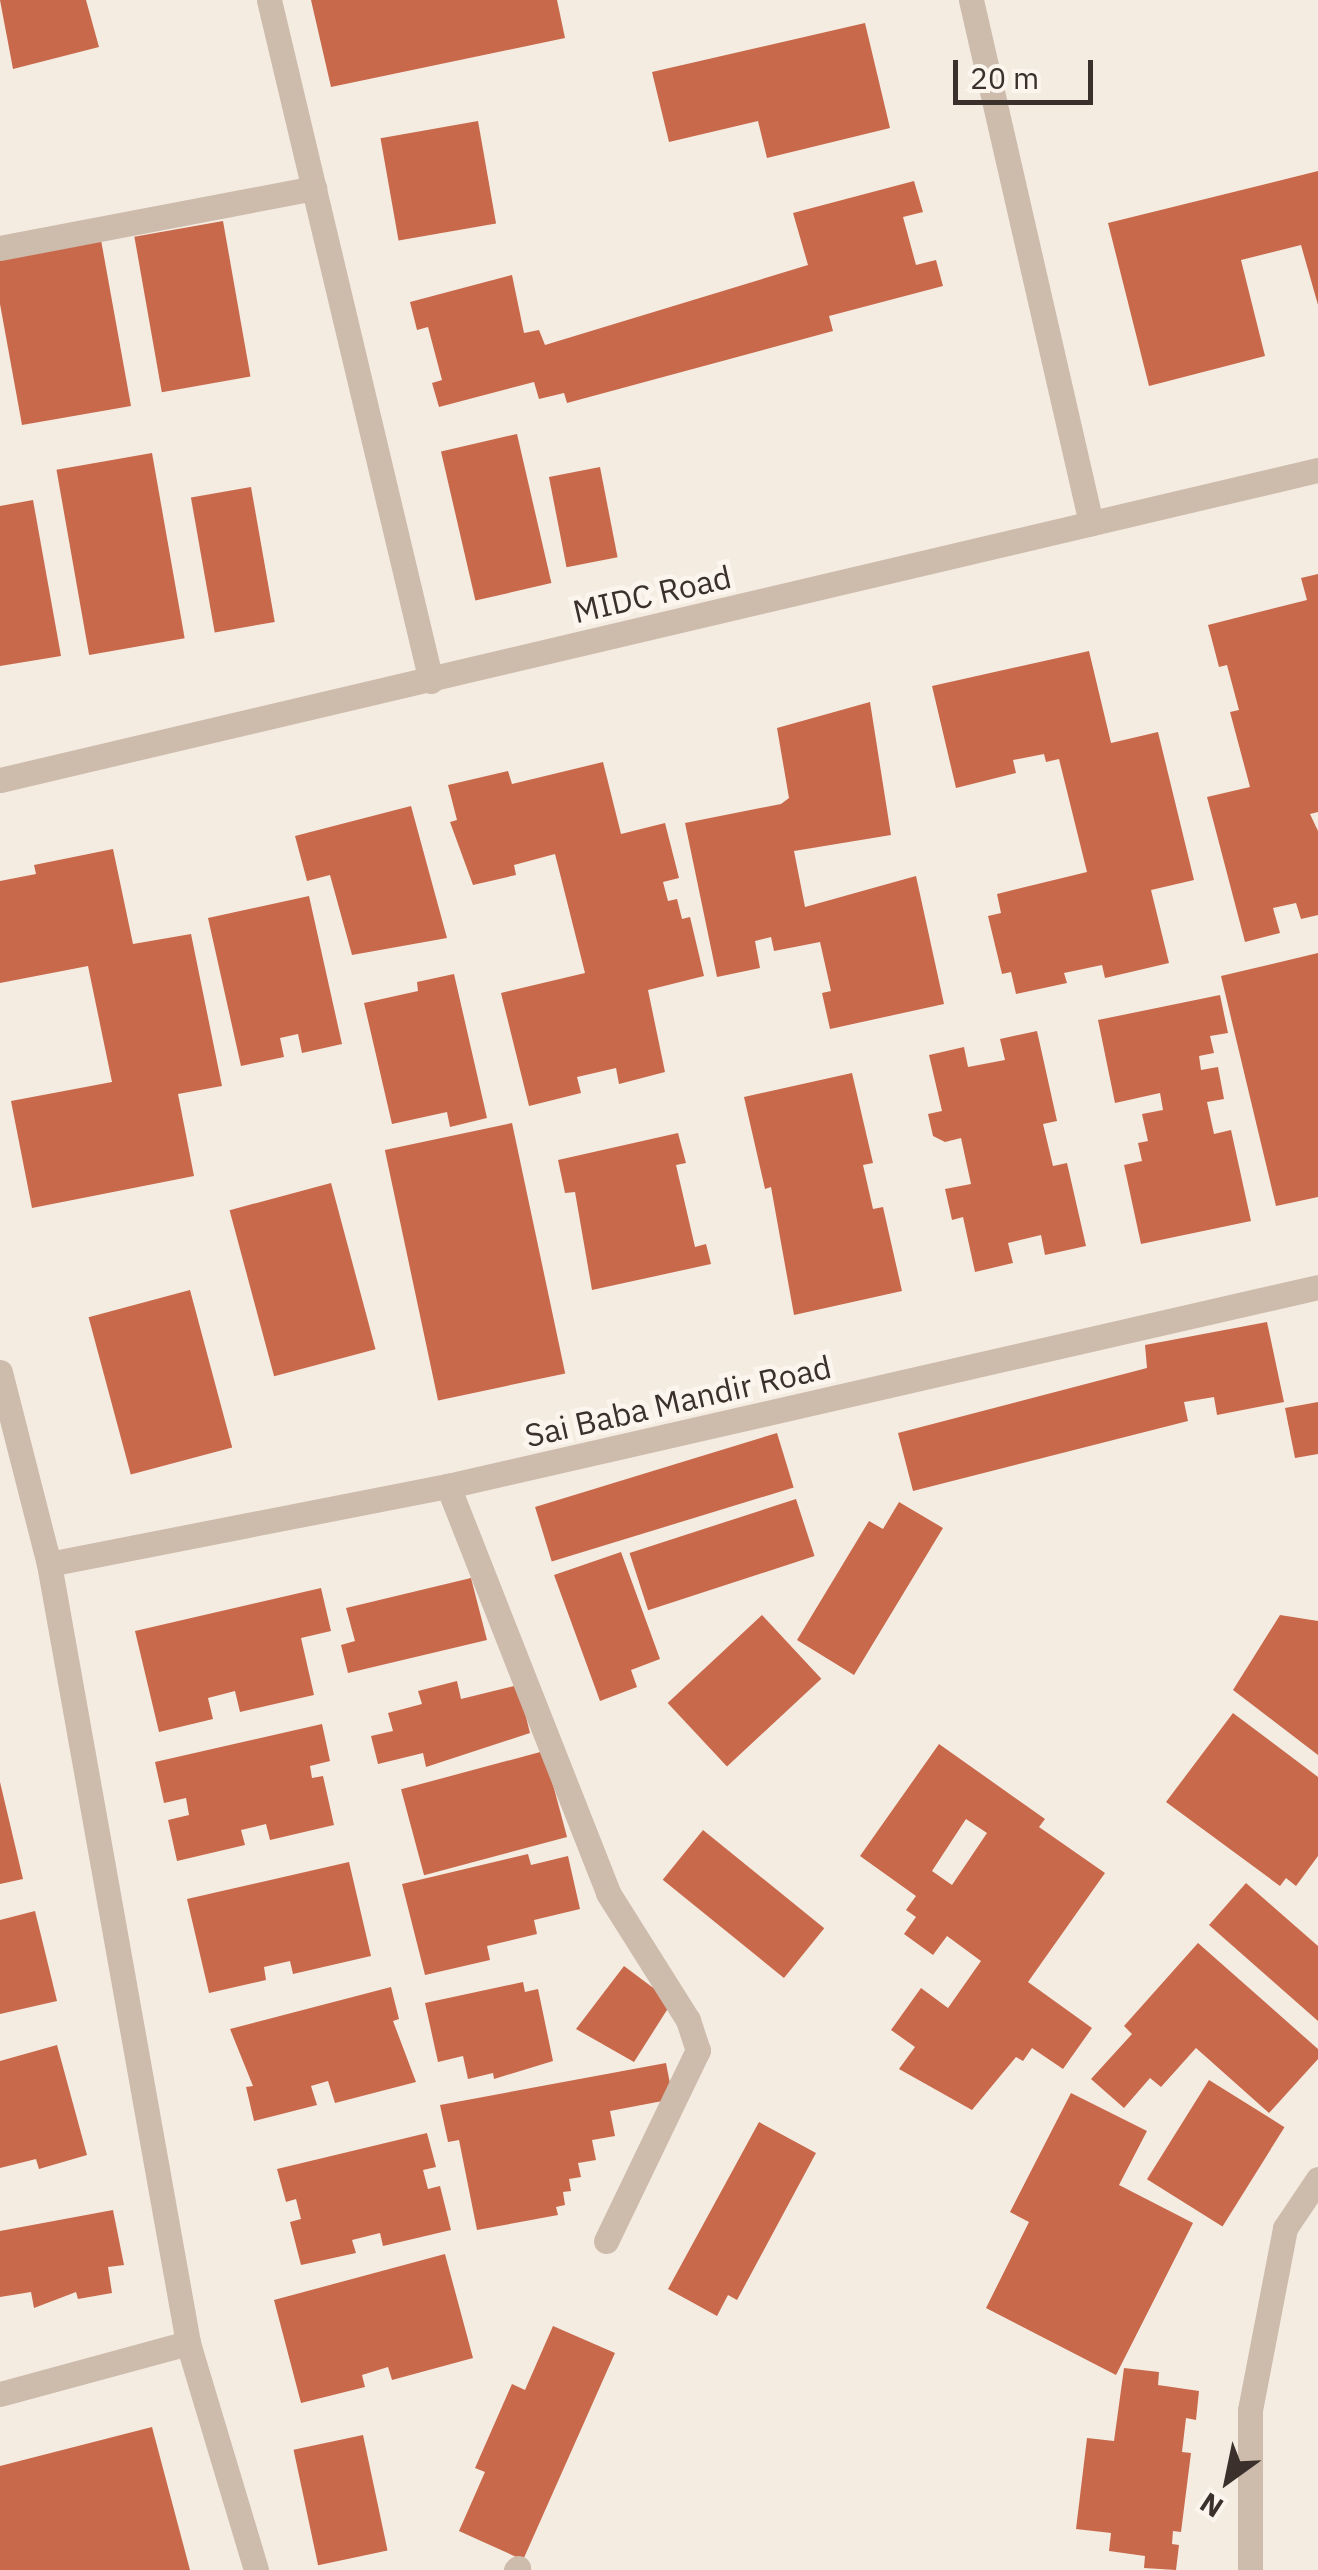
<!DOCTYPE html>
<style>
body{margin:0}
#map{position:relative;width:1318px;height:2570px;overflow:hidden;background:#f4ebe1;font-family:"IBM Plex Sans",sans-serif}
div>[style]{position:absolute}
.building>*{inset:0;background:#c8694b;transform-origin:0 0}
.minor>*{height:25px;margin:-12.5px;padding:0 12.5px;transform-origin:12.5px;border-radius:12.5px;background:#cdbbac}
span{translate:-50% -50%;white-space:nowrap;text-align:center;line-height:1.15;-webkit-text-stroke:10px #fbf5ee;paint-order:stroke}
.street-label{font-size:32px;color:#3b302b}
.north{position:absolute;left:1178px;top:2430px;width:100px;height:100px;-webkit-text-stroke:8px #fbf5ee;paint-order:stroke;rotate:213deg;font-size:28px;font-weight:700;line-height:40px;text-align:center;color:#3b302b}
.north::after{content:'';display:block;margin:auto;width:35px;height:45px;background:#3b302b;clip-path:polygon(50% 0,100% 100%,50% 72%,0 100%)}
.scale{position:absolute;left:953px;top:60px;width:140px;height:45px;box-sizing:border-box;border:5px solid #3b302b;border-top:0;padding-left:12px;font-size:30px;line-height:35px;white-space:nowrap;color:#3b302b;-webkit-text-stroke:8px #fbf5ee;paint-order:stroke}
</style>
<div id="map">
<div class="building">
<i style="clip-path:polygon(0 0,86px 0,99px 47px,13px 69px)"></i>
<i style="clip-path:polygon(311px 0,557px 0,565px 38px,331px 87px)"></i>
<i style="clip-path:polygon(865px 23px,890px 128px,767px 158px,758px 121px,669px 142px,652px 72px)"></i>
<i style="left:478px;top:121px;width:104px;height:99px;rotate:80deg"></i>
<i style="clip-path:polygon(1318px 171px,1318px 305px,1301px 245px,1241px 260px,1265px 356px,1149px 386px,1108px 223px)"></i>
<i style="clip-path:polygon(914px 181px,923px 212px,903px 217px,916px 265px,936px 260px,943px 286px,829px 316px,833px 331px,567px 403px,564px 393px,539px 399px,534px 382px,439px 407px,432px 383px,442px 380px,428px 327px,417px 330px,410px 302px,512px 275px,524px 333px,539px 330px,545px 345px,808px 265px,793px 213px)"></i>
<i style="left:223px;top:221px;width:158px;height:90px;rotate:80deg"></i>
<i style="clip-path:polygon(101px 240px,131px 406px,22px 425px,0 304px,0 257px)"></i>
<i style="left:517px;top:434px;width:153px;height:78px;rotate:77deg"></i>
<i style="left:152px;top:453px;width:188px;height:97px;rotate:80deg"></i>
<i style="left:600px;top:467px;width:92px;height:52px;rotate:79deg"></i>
<i style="left:251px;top:487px;width:137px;height:61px;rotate:80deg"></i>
<i style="clip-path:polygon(33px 500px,61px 656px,0 666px,0 506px)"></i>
<i style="clip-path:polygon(1318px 574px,1318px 812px,1310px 814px,1318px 831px,1318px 915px,1301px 919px,1296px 903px,1273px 908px,1280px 933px,1245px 942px,1207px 797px,1250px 787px,1230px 712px,1239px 710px,1227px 665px,1219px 667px,1208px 625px,1307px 600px,1301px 578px)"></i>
<i style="clip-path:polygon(1089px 651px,1111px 743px,1158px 732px,1194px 880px,1151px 890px,1169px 963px,1105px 978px,1102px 965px,1064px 973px,1067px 983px,1016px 994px,1011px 972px,1002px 974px,988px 916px,1001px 913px,997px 894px,1087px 872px,1059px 759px,1046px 762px,1044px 754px,1013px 760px,1016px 773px,956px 788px,932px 686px)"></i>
<i style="clip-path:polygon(870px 702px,891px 835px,794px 851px,805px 907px,916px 876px,944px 1004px,830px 1029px,822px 993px,831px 991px,820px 942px,774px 951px,771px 937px,755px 941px,760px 968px,717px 977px,685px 823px,781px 804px,789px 798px,777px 728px)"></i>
<i style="clip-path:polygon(603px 762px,621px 834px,665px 823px,679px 878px,663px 882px,668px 901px,677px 899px,682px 919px,690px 917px,704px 976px,648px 990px,665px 1072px,619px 1084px,616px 1068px,577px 1077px,581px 1093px,529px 1106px,501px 993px,585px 973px,555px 854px,514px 865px,516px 875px,473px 885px,450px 822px,457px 820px,448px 785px,508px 771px,512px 784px)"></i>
<i style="clip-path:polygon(411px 806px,447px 938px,352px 955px,330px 875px,307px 881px,295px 836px)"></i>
<i style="clip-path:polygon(113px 849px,133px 944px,191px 934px,222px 1086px,178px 1094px,194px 1176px,32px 1208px,11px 1101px,112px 1082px,88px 966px,0 983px,0 881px,36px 874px,34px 865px)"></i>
<i style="clip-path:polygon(309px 896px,342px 1044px,302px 1053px,298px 1034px,280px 1038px,284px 1057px,241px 1066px,208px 918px)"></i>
<i style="clip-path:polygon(1318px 953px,1318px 1197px,1276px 1206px,1221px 976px)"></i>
<i style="clip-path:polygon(454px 974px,487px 1118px,450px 1127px,447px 1112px,392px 1124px,364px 1003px,418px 991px,417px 982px)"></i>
<i style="clip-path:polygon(1220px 995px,1228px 1033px,1210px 1036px,1214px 1053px,1199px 1056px,1201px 1070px,1218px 1067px,1224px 1099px,1207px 1102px,1214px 1134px,1231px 1130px,1251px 1221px,1141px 1244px,1124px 1165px,1142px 1161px,1138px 1143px,1148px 1141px,1142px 1114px,1163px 1110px,1160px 1093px,1115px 1103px,1098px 1020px)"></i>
<i style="clip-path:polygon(1037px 1031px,1057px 1121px,1043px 1124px,1053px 1166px,1067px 1163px,1086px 1246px,1045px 1255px,1041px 1235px,1008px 1243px,1013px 1263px,975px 1272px,963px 1217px,952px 1220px,945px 1189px,971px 1184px,961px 1138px,945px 1142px,933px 1136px,928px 1114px,942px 1111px,929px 1055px,964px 1047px,968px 1067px,1005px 1060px,1000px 1039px)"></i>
<i style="clip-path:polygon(852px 1073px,873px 1163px,863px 1165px,873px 1209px,883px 1207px,902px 1291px,794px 1315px,771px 1187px,765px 1189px,744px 1097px)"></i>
<i style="left:512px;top:1123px;width:256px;height:130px;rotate:78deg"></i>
<i style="clip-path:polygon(678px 1133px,686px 1163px,676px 1165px,695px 1247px,706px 1244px,711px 1264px,592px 1290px,575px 1192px,565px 1193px,558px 1160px)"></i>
<i style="left:331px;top:1183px;width:172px;height:105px;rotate:75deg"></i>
<i style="left:190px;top:1290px;width:163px;height:105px;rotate:75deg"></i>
<i style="clip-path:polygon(1267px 1322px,1284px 1402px,1217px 1415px,1214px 1397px,1184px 1402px,1188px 1421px,913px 1491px,898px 1433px,1147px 1368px,1145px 1345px)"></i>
<i style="clip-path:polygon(1318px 1402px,1318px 1454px,1295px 1458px,1285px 1408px)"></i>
<i style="left:777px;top:1433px;width:57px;height:253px;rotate:73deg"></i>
<i style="left:796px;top:1499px;width:60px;height:175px;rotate:72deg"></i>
<i style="clip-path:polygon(899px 1502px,943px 1528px,854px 1675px,797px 1640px,869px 1521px,883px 1529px)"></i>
<i style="clip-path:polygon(621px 1552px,660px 1659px,631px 1670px,637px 1687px,600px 1701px,554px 1575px)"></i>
<i style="clip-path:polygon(471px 1578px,487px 1640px,348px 1673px,341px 1645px,355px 1641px,346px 1608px)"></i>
<i style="clip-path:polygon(321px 1588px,331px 1631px,301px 1638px,314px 1695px,240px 1712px,235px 1691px,208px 1698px,213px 1719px,159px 1732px,135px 1631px)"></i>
<i style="left:762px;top:1615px;width:87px;height:129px;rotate:47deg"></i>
<i style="clip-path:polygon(1280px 1615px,1318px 1621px,1318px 1755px,1233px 1690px)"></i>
<i style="clip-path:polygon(457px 1681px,461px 1699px,518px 1685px,530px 1733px,426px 1767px,423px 1753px,378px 1764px,371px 1736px,393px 1731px,388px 1713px,422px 1704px,418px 1691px)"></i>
<i style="clip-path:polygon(1233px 1713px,1318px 1777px,1318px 1856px,1296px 1886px,1286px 1878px,1280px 1886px,1166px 1802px)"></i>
<i style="clip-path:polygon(322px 1724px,330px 1761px,310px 1766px,312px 1778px,323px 1776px,334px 1825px,270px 1840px,266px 1824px,241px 1830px,245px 1845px,177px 1861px,168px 1820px,189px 1815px,186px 1798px,164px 1803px,155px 1762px)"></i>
<i style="clip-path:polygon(evenodd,939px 1744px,1045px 1819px,1039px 1827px,1105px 1873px,1028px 1982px,1092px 2028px,1063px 2069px,1032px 2048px,1023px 2061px,1016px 2057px,972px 2110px,899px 2069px,915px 2047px,891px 2030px,921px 1988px,948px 2008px,981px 1961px,947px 1936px,933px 1955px,904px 1934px,916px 1917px,906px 1910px,916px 1896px,860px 1856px,939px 1744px,966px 1819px,987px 1833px,952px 1885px,932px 1871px,966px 1819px)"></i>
<i style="left:544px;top:1751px;width:89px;height:148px;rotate:75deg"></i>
<i style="clip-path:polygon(0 1782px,23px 1879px,0 1884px)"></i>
<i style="left:703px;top:1830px;width:156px;height:64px;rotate:39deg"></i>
<i style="clip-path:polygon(528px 1854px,531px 1865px,568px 1856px,580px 1909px,534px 1920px,537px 1934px,487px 1946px,490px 1960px,425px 1975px,402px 1884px)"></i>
<i style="clip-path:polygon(349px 1862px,371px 1956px,293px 1974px,290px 1961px,264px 1967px,266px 1980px,209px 1993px,187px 1899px)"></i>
<i style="clip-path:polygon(1246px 1883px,1318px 1946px,1318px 2021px,1209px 1925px)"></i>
<i style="clip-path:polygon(35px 1911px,57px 2001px,0 2014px,0 1920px)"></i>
<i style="clip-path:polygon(1198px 1943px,1318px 2049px,1318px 2059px,1269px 2113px,1196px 2048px,1161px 2087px,1150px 2078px,1124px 2108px,1091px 2079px,1132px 2034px,1124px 2026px)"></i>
<i style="clip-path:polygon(624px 1966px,672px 2002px,634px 2062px,576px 2029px)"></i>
<i style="clip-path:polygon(523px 1982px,525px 1992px,538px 1989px,553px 2061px,494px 2079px,493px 2073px,468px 2079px,463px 2056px,438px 2062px,425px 2003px)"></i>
<i style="clip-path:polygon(391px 1987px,399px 2019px,393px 2021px,416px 2082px,335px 2103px,328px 2081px,311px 2086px,317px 2105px,254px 2121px,246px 2087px,253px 2086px,230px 2029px)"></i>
<i style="clip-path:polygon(57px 2045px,87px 2155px,39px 2169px,36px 2159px,0 2168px,0 2061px)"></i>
<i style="clip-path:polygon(666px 2063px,673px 2099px,610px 2111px,615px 2136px,592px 2140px,596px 2160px,578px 2163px,581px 2177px,569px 2179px,571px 2191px,563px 2192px,565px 2205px,556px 2207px,558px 2215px,477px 2230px,459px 2140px,448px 2142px,440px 2105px)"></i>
<i style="left:1209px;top:2080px;width:89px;height:117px;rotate:32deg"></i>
<i style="clip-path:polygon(1071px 2093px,1147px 2131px,1119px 2185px,1193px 2223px,1116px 2375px,986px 2308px,1029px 2222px,1010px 2212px)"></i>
<i style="clip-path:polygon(759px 2122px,816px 2153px,737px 2300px,728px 2295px,717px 2316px,668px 2289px)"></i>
<i style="clip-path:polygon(427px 2133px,436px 2167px,423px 2170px,428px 2189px,440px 2186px,451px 2230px,383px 2246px,380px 2233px,352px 2240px,356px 2253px,301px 2265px,290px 2222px,301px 2219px,296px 2199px,286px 2202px,277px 2169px)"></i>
<i style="clip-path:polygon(113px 2210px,124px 2265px,108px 2267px,112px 2293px,78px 2299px,76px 2292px,34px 2308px,31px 2292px,0 2297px,0 2231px)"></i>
<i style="clip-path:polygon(445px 2254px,473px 2358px,392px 2380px,388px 2367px,362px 2375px,365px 2387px,301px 2403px,274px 2300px)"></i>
<i style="clip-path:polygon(553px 2326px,615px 2353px,523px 2560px,459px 2531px,485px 2472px,475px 2468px,512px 2384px,525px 2390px)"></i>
<i style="clip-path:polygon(1124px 2368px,1159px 2372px,1158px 2385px,1199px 2391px,1196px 2420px,1186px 2418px,1182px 2452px,1191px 2453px,1181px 2532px,1173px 2531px,1172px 2544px,1179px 2545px,1176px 2570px,1144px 2568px,1145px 2556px,1109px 2551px,1111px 2533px,1076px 2529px,1087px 2438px,1114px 2441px)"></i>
<i style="clip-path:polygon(152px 2427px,190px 2570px,0 2570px,0 2466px)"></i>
<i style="left:363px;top:2435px;width:118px;height:71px;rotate:78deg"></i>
</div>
<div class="minor">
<i style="left:269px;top:0;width:700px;rotate:76.62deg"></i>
<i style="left:971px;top:0;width:537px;rotate:77.08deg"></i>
<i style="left:0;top:248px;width:320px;rotate:-10.8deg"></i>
<i style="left:0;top:780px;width:1354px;rotate:-13.24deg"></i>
<i style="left:0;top:1372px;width:198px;rotate:75.7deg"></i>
<i style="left:49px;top:1564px;width:791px;rotate:79.88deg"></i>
<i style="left:188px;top:2343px;width:237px;rotate:73.3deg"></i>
<i style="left:448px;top:1486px;width:437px;rotate:68.5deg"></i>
<i style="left:608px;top:1893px;width:150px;rotate:57.8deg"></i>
<i style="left:688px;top:2020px;width:32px;rotate:72deg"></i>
<i style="left:698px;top:2050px;width:212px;rotate:115.7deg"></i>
<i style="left:49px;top:1564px;width:407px;rotate:-11.1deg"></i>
<i style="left:448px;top:1486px;width:892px;rotate:-12.88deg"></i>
<i style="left:0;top:2394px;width:195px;rotate:-15.2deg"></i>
<i style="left:516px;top:2570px;width:3px;rotate:-45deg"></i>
<i style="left:1250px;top:2570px;width:160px;rotate:-90deg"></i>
<i style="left:1250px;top:2410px;width:185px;rotate:-79.1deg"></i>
<i style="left:1285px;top:2228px;width:59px;rotate:-56deg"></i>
</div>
<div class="street-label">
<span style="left:652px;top:594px;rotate:-13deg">MIDC Road</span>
<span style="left:678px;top:1401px;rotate:-13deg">Sai Baba Mandir Road</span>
</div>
<div class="north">N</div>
<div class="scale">20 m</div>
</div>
